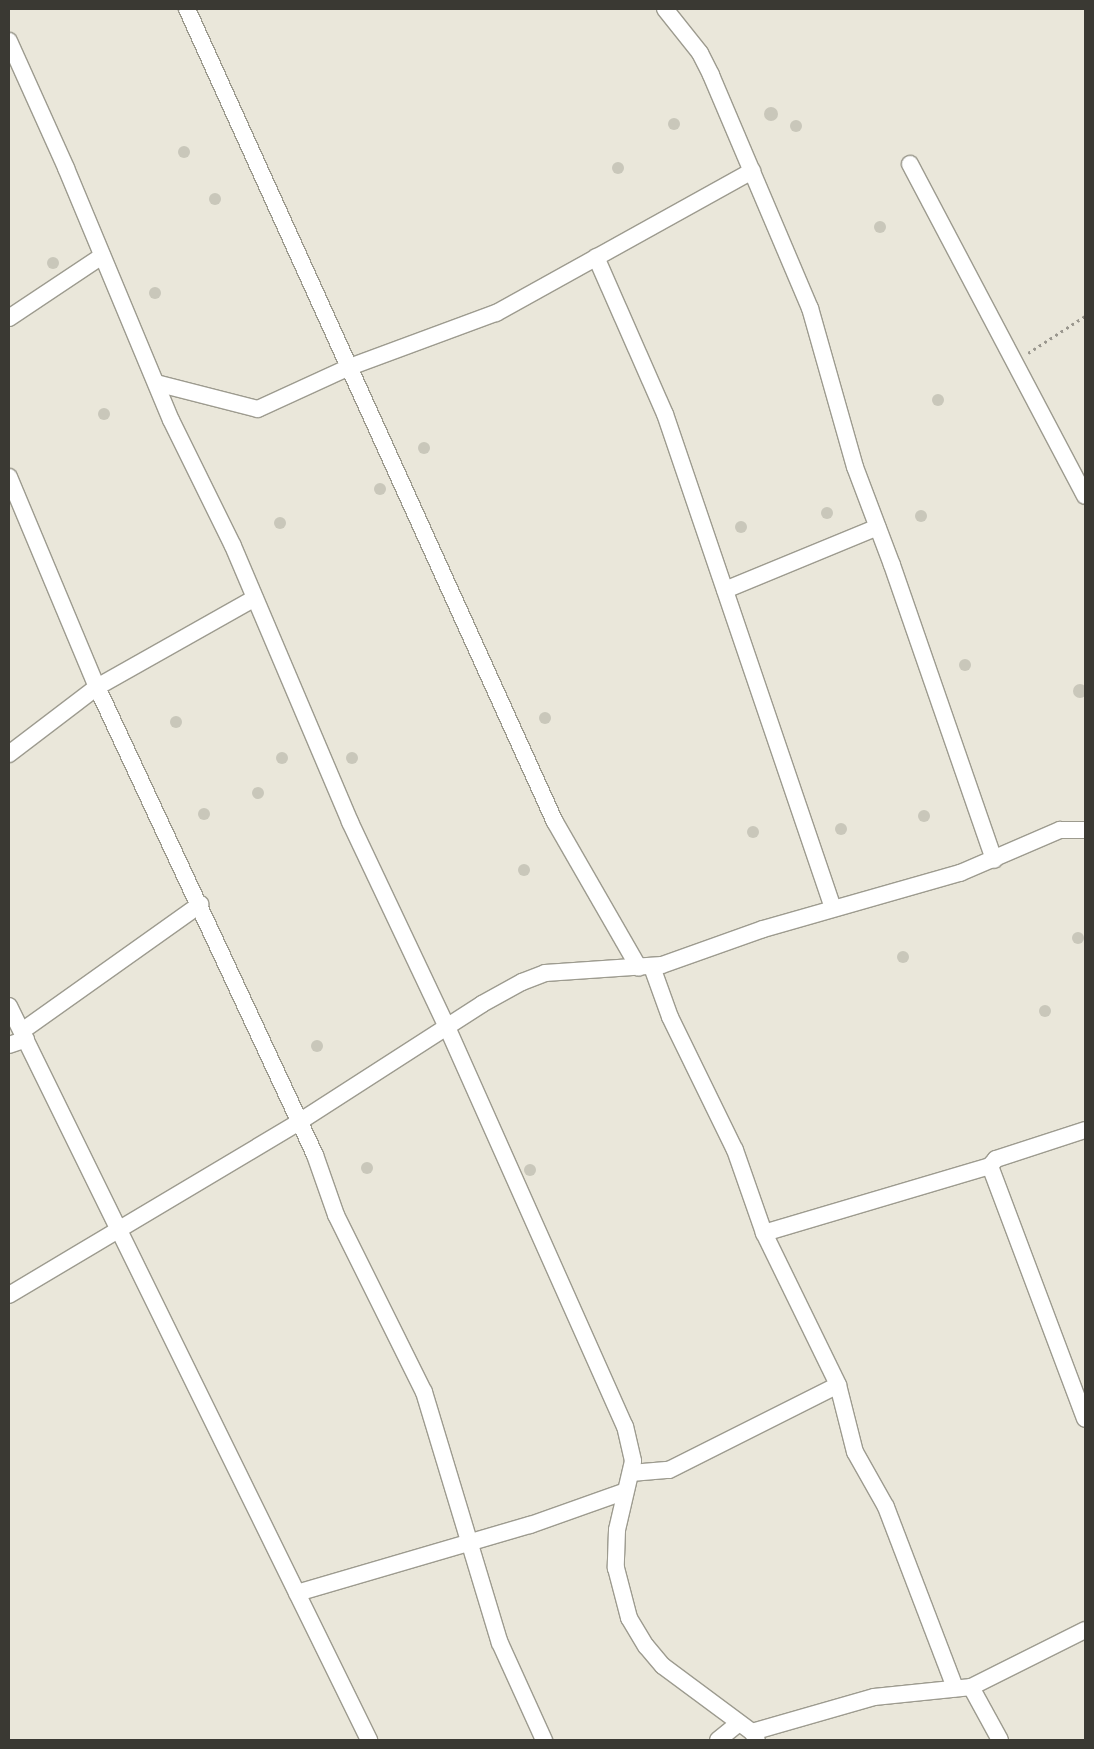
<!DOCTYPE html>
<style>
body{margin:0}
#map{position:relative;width:1094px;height:1749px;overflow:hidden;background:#eae7da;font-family:Montserrat,sans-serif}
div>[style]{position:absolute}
.building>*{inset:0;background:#c9c7ba}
.round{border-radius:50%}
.path>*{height:2.5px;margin-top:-1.25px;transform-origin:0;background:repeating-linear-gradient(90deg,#9a978e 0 2.5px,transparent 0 6.5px)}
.roads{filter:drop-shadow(1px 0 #9d9b8f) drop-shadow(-1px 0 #9d9b8f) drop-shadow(0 1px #9d9b8f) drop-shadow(0 -1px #9d9b8f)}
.minor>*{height:16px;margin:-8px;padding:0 8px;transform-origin:8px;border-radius:8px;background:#fff}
span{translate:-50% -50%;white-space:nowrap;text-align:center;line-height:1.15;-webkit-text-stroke:4px #fff;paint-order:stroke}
.frame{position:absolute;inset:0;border:10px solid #3a3933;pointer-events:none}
</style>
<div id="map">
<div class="building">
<i class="round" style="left:764px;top:107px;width:14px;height:14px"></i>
<i class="round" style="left:668px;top:118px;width:12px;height:12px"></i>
<i class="round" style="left:790px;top:120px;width:12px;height:12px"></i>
<i class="round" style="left:178px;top:146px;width:12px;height:12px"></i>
<i class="round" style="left:612px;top:162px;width:12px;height:12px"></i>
<i class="round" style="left:209px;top:193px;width:12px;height:12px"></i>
<i class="round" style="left:874px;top:221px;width:12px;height:12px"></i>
<i class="round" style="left:47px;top:257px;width:12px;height:12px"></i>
<i class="round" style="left:149px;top:287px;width:12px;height:12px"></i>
<i class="round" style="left:932px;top:394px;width:12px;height:12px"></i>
<i class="round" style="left:98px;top:408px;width:12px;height:12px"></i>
<i class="round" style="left:418px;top:442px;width:12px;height:12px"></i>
<i class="round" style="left:374px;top:483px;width:12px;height:12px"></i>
<i class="round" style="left:821px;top:507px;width:12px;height:12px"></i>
<i class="round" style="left:915px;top:510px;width:12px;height:12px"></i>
<i class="round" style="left:274px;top:517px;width:12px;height:12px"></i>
<i class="round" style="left:735px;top:521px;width:12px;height:12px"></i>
<i class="round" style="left:959px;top:659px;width:12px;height:12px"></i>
<i class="round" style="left:1073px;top:684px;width:14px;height:14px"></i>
<i class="round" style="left:539px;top:712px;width:12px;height:12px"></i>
<i class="round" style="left:170px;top:716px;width:12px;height:12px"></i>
<i class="round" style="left:346px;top:752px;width:12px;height:12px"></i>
<i class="round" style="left:276px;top:752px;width:12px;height:12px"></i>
<i class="round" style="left:252px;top:787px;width:12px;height:12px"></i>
<i class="round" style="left:198px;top:808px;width:12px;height:12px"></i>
<i class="round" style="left:918px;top:810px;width:12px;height:12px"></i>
<i class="round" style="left:835px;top:823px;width:12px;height:12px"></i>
<i class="round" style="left:747px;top:826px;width:12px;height:12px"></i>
<i class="round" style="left:518px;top:864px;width:12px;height:12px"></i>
<i class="round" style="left:1072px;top:932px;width:12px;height:12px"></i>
<i class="round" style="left:897px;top:951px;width:12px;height:12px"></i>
<i class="round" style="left:1039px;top:1005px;width:12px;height:12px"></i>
<i class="round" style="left:311px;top:1040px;width:12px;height:12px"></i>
<i class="round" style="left:361px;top:1162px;width:12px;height:12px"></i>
<i class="round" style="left:524px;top:1164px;width:12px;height:12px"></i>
</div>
<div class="path">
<i style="left:1028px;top:353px;width:68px;rotate:-33deg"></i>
</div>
<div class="roads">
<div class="minor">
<i style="left:187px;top:9px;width:892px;rotate:65.65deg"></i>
<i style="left:555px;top:822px;width:168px;rotate:60.1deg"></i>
<i style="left:665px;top:9px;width:56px;rotate:51.5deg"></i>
<i style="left:700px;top:53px;width:25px;rotate:63deg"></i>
<i style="left:711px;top:75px;width:253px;rotate:67deg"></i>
<i style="left:810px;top:308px;width:165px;rotate:74.2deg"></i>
<i style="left:855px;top:467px;width:105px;rotate:69.3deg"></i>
<i style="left:892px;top:565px;width:312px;rotate:70.9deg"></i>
<i style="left:9px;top:41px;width:139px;rotate:65.8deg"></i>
<i style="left:66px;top:168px;width:273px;rotate:67.4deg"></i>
<i style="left:171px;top:420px;width:140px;rotate:63.8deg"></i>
<i style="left:233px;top:546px;width:300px;rotate:67deg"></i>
<i style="left:350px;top:822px;width:227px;rotate:64.7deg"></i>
<i style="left:447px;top:1027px;width:437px;rotate:66deg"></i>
<i style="left:625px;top:1426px;width:36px;rotate:77deg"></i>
<i style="left:633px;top:1461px;width:71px;rotate:103.1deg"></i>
<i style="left:617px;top:1530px;width:38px;rotate:92deg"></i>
<i style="left:616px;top:1568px;width:52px;rotate:75.4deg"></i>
<i style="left:629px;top:1618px;width:33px;rotate:59deg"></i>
<i style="left:646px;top:1646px;width:26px;rotate:50deg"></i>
<i style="left:663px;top:1666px;width:111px;rotate:36.6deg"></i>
<i style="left:752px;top:1732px;width:9px;rotate:58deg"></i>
<i style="left:910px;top:164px;width:375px;rotate:62.2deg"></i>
<i style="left:596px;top:257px;width:171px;rotate:66.3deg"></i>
<i style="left:665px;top:414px;width:522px;rotate:71.22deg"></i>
<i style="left:9px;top:318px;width:112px;rotate:-33.7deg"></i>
<i style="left:156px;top:383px;width:105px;rotate:14.3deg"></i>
<i style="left:258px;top:409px;width:98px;rotate:-24.7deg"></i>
<i style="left:347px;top:368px;width:159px;rotate:-20.3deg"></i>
<i style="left:496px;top:313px;width:293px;rotate:-29deg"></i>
<i style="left:9px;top:477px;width:228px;rotate:67.3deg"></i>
<i style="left:97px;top:687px;width:516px;rotate:65.02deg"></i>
<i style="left:315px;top:1155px;width:64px;rotate:70.7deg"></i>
<i style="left:336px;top:1215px;width:198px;rotate:63.6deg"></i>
<i style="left:424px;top:1392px;width:262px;rotate:73.2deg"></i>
<i style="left:500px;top:1643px;width:107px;rotate:65.6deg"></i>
<i style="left:725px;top:590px;width:165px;rotate:-22.4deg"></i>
<i style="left:9px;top:754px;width:111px;rotate:-37.3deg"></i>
<i style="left:97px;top:687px;width:181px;rotate:-29.4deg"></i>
<i style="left:652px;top:967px;width:53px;rotate:70.2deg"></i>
<i style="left:670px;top:1017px;width:148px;rotate:64deg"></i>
<i style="left:735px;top:1150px;width:88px;rotate:70.7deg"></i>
<i style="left:764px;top:1233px;width:169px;rotate:64deg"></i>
<i style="left:9px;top:1006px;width:818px;rotate:63.87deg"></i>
<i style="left:22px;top:1031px;width:219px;rotate:-35.4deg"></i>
<i style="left:9px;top:1045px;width:18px;rotate:-19deg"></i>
<i style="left:1085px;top:1130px;width:94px;rotate:162deg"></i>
<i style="left:996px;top:1159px;width:9px;rotate:131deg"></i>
<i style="left:990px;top:1166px;width:270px;rotate:69.4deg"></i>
<i style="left:764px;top:1233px;width:236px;rotate:-16.5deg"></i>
<i style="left:9px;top:1295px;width:338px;rotate:-30.8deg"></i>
<i style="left:299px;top:1122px;width:218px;rotate:-32.8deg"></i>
<i style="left:482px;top:1004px;width:46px;rotate:-28.8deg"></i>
<i style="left:522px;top:982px;width:25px;rotate:-21deg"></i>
<i style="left:545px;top:973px;width:117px;rotate:-3.9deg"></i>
<i style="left:662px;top:965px;width:107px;rotate:-19.6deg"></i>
<i style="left:763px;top:929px;width:205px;rotate:-15.9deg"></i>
<i style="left:960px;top:873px;width:109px;rotate:-23.3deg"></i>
<i style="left:1060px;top:830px;width:25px"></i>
<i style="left:631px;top:1473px;width:38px;rotate:-5deg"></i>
<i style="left:669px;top:1470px;width:189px;rotate:-26.7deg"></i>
<i style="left:838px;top:1385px;width:69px;rotate:75.8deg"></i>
<i style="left:855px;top:1452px;width:63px;rotate:60.6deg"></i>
<i style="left:886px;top:1507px;width:194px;rotate:69.1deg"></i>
<i style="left:297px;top:1593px;width:243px;rotate:-16.3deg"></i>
<i style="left:530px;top:1525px;width:99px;rotate:-19.5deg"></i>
<i style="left:971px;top:1687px;width:60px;rotate:61.3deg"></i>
<i style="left:752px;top:1732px;width:127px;rotate:-16deg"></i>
<i style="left:874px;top:1697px;width:98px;rotate:-5.9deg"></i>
<i style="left:971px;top:1687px;width:127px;rotate:-26.6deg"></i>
<i style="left:718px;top:1740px;width:27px;rotate:-39deg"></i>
</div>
</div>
<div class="frame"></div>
</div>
